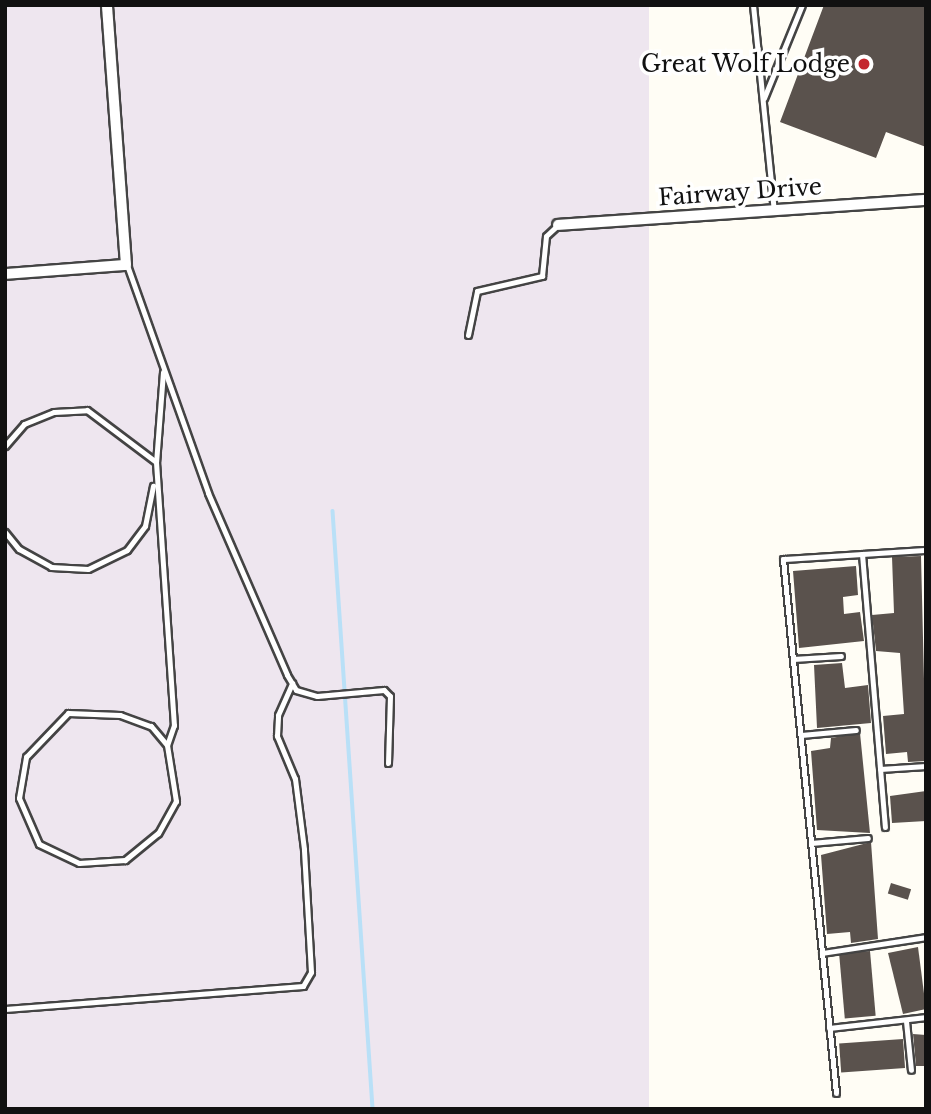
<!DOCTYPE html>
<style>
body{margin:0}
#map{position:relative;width:931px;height:1114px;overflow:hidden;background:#fffdf5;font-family:"Libre Baskerville",serif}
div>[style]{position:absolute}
.industrial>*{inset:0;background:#eee6ef;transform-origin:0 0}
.stream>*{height:3.5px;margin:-1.75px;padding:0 1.75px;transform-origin:1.75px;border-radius:1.75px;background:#b9e0f7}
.building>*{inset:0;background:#5a524d;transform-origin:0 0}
.roads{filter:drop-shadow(2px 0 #444) drop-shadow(-2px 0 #444) drop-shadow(0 2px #444) drop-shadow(0 -2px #444)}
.lane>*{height:5px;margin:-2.5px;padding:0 2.5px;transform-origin:2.5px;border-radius:2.5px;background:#fff}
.street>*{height:10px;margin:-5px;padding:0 5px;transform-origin:5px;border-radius:5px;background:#fff}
.dots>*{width:19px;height:19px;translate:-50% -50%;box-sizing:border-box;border:4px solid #fff;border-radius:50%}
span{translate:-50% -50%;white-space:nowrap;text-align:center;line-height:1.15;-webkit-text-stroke:7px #fff;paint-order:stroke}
.poi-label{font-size:23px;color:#111}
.right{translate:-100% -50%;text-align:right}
.street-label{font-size:23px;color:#111}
.frame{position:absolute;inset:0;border:7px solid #111;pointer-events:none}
</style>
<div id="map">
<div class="industrial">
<i style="left:5px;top:5px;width:644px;height:1104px"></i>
</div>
<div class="stream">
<i style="left:333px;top:511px;width:599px;rotate:86.17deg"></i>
</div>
<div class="building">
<i style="clip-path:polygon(824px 5px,926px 5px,926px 147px,886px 132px,876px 158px,780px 122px)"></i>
<i style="clip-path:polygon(921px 556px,926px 761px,908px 762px,907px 752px,886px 754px,883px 716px,904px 714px,900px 653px,876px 651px,872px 615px,894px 613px,892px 557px)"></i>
<i style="clip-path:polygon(856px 566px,858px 595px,843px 597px,844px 614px,860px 612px,864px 641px,799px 648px,793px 571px)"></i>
<i style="clip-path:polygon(842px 663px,845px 688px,868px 685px,871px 723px,817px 728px,814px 665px)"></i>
<i style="clip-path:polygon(860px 733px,870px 833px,817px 830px,811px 751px,830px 748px,831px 738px)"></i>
<i style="clip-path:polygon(926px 791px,926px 821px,892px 823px,890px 796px)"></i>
<i style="clip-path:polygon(871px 842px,878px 939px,851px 943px,850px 932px,827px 934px,821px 855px)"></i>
<i style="left:891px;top:883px;width:21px;height:11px;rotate:17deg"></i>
<i style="clip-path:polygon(918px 947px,926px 1009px,903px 1014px,888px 953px)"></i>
<i style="left:870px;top:951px;width:65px;height:31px;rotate:85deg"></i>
<i style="clip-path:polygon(913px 1034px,926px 1035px,926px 1066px,916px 1066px)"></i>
<i style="left:903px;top:1039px;width:29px;height:64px;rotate:86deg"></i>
</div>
<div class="roads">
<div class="lane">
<i style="left:753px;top:5px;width:207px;rotate:84.2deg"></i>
<i style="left:764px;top:98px;width:100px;rotate:-67.8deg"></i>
<i style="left:127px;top:265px;width:242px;rotate:70.4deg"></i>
<i style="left:208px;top:493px;width:198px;rotate:66.5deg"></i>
<i style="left:287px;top:675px;width:17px;rotate:59deg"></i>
<i style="left:296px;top:690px;width:22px;rotate:16deg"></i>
<i style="left:317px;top:696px;width:67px;rotate:-5.1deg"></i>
<i style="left:384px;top:690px;width:8px;rotate:45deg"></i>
<i style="left:390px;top:696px;width:67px;rotate:91.7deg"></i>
<i style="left:468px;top:335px;width:45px;rotate:-78.4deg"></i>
<i style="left:477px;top:291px;width:67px;rotate:-13deg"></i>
<i style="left:542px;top:276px;width:40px;rotate:-84.3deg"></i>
<i style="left:546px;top:236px;width:16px;rotate:-43deg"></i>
<i style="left:163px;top:372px;width:90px;rotate:94.4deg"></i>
<i style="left:156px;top:462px;width:264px;rotate:86.1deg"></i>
<i style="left:174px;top:725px;width:21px;rotate:109deg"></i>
<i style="left:167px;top:745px;width:57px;rotate:80.9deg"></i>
<i style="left:176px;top:801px;width:37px;rotate:119deg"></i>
<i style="left:158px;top:833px;width:43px;rotate:140.7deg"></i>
<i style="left:125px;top:860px;width:46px;rotate:176.3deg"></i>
<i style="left:79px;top:863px;width:44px;rotate:-154.6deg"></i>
<i style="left:39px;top:844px;width:50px;rotate:-113.5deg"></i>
<i style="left:19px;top:798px;width:42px;rotate:-80.3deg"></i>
<i style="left:26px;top:757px;width:61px;rotate:-46.3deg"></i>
<i style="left:68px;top:713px;width:52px;rotate:2.2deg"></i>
<i style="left:120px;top:715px;width:33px;rotate:20deg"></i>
<i style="left:151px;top:726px;width:25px;rotate:50deg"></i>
<i style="left:5px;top:446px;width:29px;rotate:-49deg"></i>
<i style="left:24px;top:424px;width:32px;rotate:-22deg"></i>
<i style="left:54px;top:412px;width:33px;rotate:-3deg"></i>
<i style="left:87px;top:410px;width:86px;rotate:37deg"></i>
<i style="left:5px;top:532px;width:22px;rotate:51deg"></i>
<i style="left:19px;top:549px;width:37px;rotate:29deg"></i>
<i style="left:51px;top:567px;width:37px;rotate:3deg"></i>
<i style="left:88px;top:569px;width:43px;rotate:-26deg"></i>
<i style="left:127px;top:550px;width:30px;rotate:-53deg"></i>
<i style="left:145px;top:526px;width:41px;rotate:-78.7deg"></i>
<i style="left:862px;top:554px;width:274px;rotate:85.2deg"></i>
<i style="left:793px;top:659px;width:48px;rotate:-3.6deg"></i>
<i style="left:801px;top:735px;width:55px;rotate:-5.2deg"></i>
<i style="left:880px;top:769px;width:46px;rotate:-3.7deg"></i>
<i style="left:811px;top:843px;width:57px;rotate:-5deg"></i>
<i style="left:822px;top:953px;width:105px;rotate:-8.7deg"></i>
<i style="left:5px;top:1009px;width:299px;rotate:-4.4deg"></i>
<i style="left:303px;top:986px;width:16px;rotate:-60deg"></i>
<i style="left:311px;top:972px;width:123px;rotate:-93.3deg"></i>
<i style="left:304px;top:849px;width:71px;rotate:-97.3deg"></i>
<i style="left:295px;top:779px;width:47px;rotate:-112.7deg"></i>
<i style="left:277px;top:736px;width:21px;rotate:-87deg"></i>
<i style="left:278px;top:715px;width:35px;rotate:-66deg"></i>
<i style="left:906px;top:1021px;width:49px;rotate:84.2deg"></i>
<i style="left:829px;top:1028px;width:98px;rotate:-6.5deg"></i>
<i style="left:836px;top:1093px;width:537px;rotate:-95.67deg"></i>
<i style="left:783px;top:559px;width:143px;rotate:-3.6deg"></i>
</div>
<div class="street">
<i style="left:558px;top:225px;width:369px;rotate:-3.9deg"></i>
<i style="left:5px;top:274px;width:121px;rotate:-4.3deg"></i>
<i style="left:126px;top:265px;width:261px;rotate:-94.2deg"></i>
</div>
</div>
<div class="dots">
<i style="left:864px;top:64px;background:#c4262e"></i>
</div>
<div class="poi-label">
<span class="right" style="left:850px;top:64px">Great Wolf Lodge</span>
</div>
<div class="street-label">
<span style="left:740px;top:192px;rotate:-4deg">Fairway Drive</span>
</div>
<div class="frame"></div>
</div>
